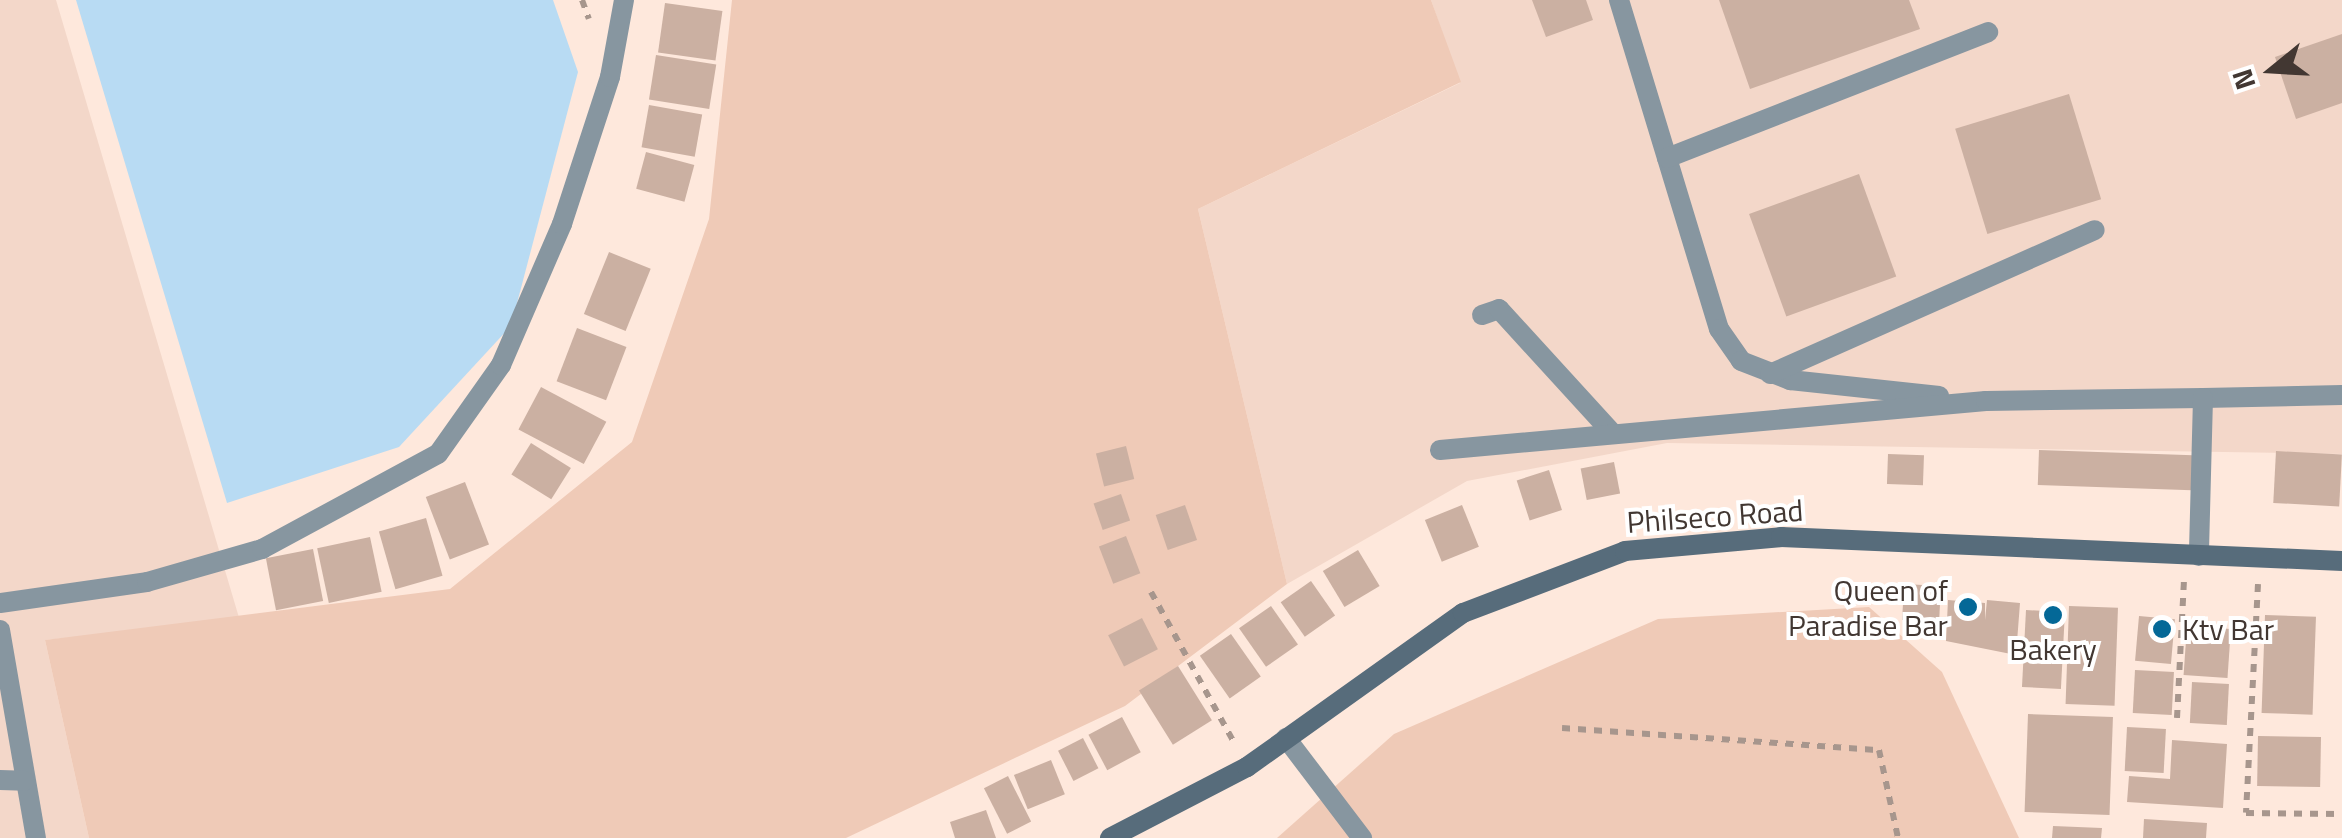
<!DOCTYPE html>
<style>
body{margin:0}
#map{position:relative;width:2342px;height:838px;overflow:hidden;background:#fee8dc;font-family:"Titillium Web",sans-serif}
div>[style]{position:absolute}
.built>*{inset:0;background:#f3d7c9}
.green>*{inset:0;background:#efcab7}
.water>*{inset:0;background:#b8dbf3}
.building>*{inset:0;background:#cbb0a2;transform-origin:0 0}
.path>*{height:6px;margin-top:-3px;transform-origin:0;background:repeating-linear-gradient(90deg,#a7968d 0 8px,transparent 0 16px)}
.lane>*{height:20px;margin:-10px;padding:0 10px;transform-origin:10px;border-radius:10px;background:#8796a0}
.secondary>*{height:20px;margin:-10px;padding:0 10px;transform-origin:10px;border-radius:10px;background:#576c7b}
.dots>*{width:28px;height:28px;translate:-50% -50%;box-sizing:border-box;border:5px solid #fff;border-radius:50%}
span{translate:-50% -50%;white-space:nowrap;text-align:center;line-height:1.15;-webkit-text-stroke:8px #fff;paint-order:stroke}
.street-label{font-size:30px;color:#423732}
.poi-label{font-size:30px;color:#423732}
.right{translate:-100% -50%;text-align:right}
.left{translate:0 -50%;text-align:left}
.north{position:absolute;left:2222px;top:20px;width:100px;height:100px;-webkit-text-stroke:8px #fff;paint-order:stroke;rotate:252deg;font-size:28px;font-weight:700;line-height:40px;text-align:center;color:#423732}
.north::after{content:'';display:block;margin:auto;width:35px;height:45px;background:#423732;clip-path:polygon(50% 0,100% 100%,50% 72%,0 100%)}
</style>
<div id="map">
<div class="built">
<i style="clip-path:polygon(0 0,56px 0,240px 621px,45px 640px,89px 838px,0 838px)"></i>
<i style="clip-path:polygon(1431px 0,2342px 0,2342px 454px,1667px 443px,1467px 481px,1287px 584px,1198px 209px,1460px 83px)"></i>
</div>
<div class="green">
<i style="clip-path:polygon(732px 0,1431px 0,1461px 82px,1198px 209px,1287px 584px,1125px 706px,846px 838px,89px 838px,45px 640px,450px 589px,632px 442px,709px 219px)"></i>
<i style="clip-path:polygon(1869px 607px,1942px 672px,2019px 838px,1277px 838px,1394px 734px,1658px 619px)"></i>
</div>
<div class="water">
<i style="clip-path:polygon(76px 0,553px 0,578px 72px,511px 326px,399px 447px,227px 503px)"></i>
</div>
<div class="building">
<i style="clip-path:polygon(1532px 0,1586px 0,1593px 20px,1546px 37px)"></i>
<i style="clip-path:polygon(1719px 0,1909px 0,1920px 29px,1750px 89px)"></i>
<i style="left:665px;top:3px;width:58px;height:50px;rotate:8deg"></i>
<i style="clip-path:polygon(2342px 34px,2342px 103px,2296px 119px,2275px 57px)"></i>
<i style="left:656px;top:55px;width:61px;height:45px;rotate:9deg"></i>
<i style="left:2069px;top:94px;width:110px;height:119px;rotate:73deg"></i>
<i style="left:649px;top:105px;width:54px;height:43px;rotate:10deg"></i>
<i style="left:646px;top:152px;width:50px;height:38px;rotate:15deg"></i>
<i style="left:1859px;top:174px;width:109px;height:117px;rotate:70deg"></i>
<i style="left:609px;top:252px;width:45px;height:67px;rotate:22deg"></i>
<i style="left:577px;top:328px;width:53px;height:57px;rotate:21deg"></i>
<i style="left:541px;top:387px;width:74px;height:48px;rotate:28deg"></i>
<i style="left:531px;top:443px;width:47px;height:37px;rotate:32deg"></i>
<i style="left:1126px;top:446px;width:34px;height:31px;rotate:76deg"></i>
<i style="left:2039px;top:450px;width:154px;height:35px;rotate:2deg"></i>
<i style="left:2276px;top:451px;width:66px;height:52px;rotate:3deg"></i>
<i style="left:1888px;top:454px;width:36px;height:30px;rotate:2deg"></i>
<i style="left:1614px;top:462px;width:32px;height:34px;rotate:79deg"></i>
<i style="left:1549px;top:470px;width:42px;height:34px;rotate:72deg"></i>
<i style="left:465px;top:482px;width:67px;height:42px;rotate:69deg"></i>
<i style="left:1121px;top:494px;width:28px;height:29px;rotate:71deg"></i>
<i style="left:1185px;top:505px;width:37px;height:31px;rotate:71deg"></i>
<i style="left:1462px;top:505px;width:45px;height:40px;rotate:68deg"></i>
<i style="left:426px;top:518px;width:60px;height:49px;rotate:74deg"></i>
<i style="left:1126px;top:536px;width:40px;height:29px;rotate:69deg"></i>
<i style="left:370px;top:537px;width:56px;height:54px;rotate:78deg"></i>
<i style="left:313px;top:549px;width:53px;height:48px;rotate:79deg"></i>
<i style="left:1358px;top:550px;width:42px;height:41px;rotate:59deg"></i>
<i style="left:1311px;top:581px;width:42px;height:37px;rotate:55deg"></i>
<i style="left:1904px;top:584px;width:37px;height:36px;rotate:3deg"></i>
<i style="clip-path:polygon(1948px 600px,1985px 603px,1985px 620px,1987px 600px,2020px 603px,2016px 655px,1946px 641px)"></i>
<i style="left:1271px;top:606px;width:47px;height:39px;rotate:55deg"></i>
<i style="left:2069px;top:606px;width:49px;height:98px;rotate:2deg"></i>
<i style="left:2026px;top:610px;width:39px;height:77px;rotate:3deg"></i>
<i style="left:2265px;top:615px;width:51px;height:98px;rotate:2deg"></i>
<i style="left:2139px;top:616px;width:36px;height:45px;rotate:5deg"></i>
<i style="left:1142px;top:618px;width:35px;height:38px;rotate:63deg"></i>
<i style="left:2187px;top:626px;width:44px;height:49px;rotate:4deg"></i>
<i style="left:1231px;top:634px;width:52px;height:38px;rotate:55deg"></i>
<i style="left:1178px;top:666px;width:64px;height:46px;rotate:58deg"></i>
<i style="left:2135px;top:670px;width:39px;height:43px;rotate:3deg"></i>
<i style="left:2192px;top:682px;width:37px;height:41px;rotate:3deg"></i>
<i style="left:2028px;top:714px;width:85px;height:98px;rotate:2deg"></i>
<i style="left:1122px;top:717px;width:40px;height:38px;rotate:62deg"></i>
<i style="left:2127px;top:727px;width:39px;height:44px;rotate:3deg"></i>
<i style="left:2258px;top:736px;width:63px;height:50px;rotate:1deg"></i>
<i style="left:1083px;top:738px;width:34px;height:28px;rotate:63deg"></i>
<i style="clip-path:polygon(2172px 740px,2227px 744px,2223px 808px,2127px 802px,2129px 776px,2170px 779px)"></i>
<i style="left:1051px;top:760px;width:37px;height:40px;rotate:68deg"></i>
<i style="left:1008px;top:776px;width:51px;height:27px;rotate:63deg"></i>
<i style="clip-path:polygon(986px 810px,996px 838px,955px 838px,950px 822px)"></i>
<i style="clip-path:polygon(2144px 819px,2207px 823px,2206px 838px,2143px 838px)"></i>
<i style="clip-path:polygon(2053px 826px,2102px 828px,2101px 838px,2052px 838px)"></i>
</div>
<div class="path">
<i style="left:582px;top:0;width:20px;rotate:70deg"></i>
<i style="left:2258px;top:584px;width:229px;rotate:93deg"></i>
<i style="left:2246px;top:813px;width:96px;rotate:0.6deg"></i>
<i style="left:1151px;top:592px;width:174px;rotate:61.1deg"></i>
<i style="left:2177px;top:718px;width:138px;rotate:-87.1deg"></i>
<i style="left:1562px;top:728px;width:318px;rotate:4deg"></i>
<i style="left:1879px;top:750px;width:90px;rotate:77.8deg"></i>
</div>
<div class="lane">
<i style="left:1619px;top:0;width:344px;rotate:73.1deg"></i>
<i style="left:1719px;top:329px;width:39px;rotate:55deg"></i>
<i style="left:1741px;top:361px;width:53px;rotate:21.2deg"></i>
<i style="left:1790px;top:380px;width:150px;rotate:6.1deg"></i>
<i style="left:1667px;top:158px;width:345px;rotate:-21.4deg"></i>
<i style="left:1482px;top:315px;width:18px;rotate:-19deg"></i>
<i style="left:1499px;top:309px;width:169px;rotate:47.6deg"></i>
<i style="left:1770px;top:374px;width:355px;rotate:-23.9deg"></i>
<i style="left:2203px;top:398px;width:139px;rotate:-1.2deg"></i>
<i style="left:1440px;top:450px;width:548px;rotate:-5.13deg"></i>
<i style="left:1986px;top:401px;width:217px;rotate:-0.8deg"></i>
<i style="left:2203px;top:398px;width:158px;rotate:91.5deg"></i>
<i style="left:0;top:603px;width:148px;rotate:-8.1deg"></i>
<i style="left:147px;top:582px;width:120px;rotate:-16deg"></i>
<i style="left:262px;top:549px;width:200px;rotate:-28.4deg"></i>
<i style="left:438px;top:454px;width:109px;rotate:-54.7deg"></i>
<i style="left:501px;top:365px;width:154px;rotate:-66.6deg"></i>
<i style="left:562px;top:224px;width:155px;rotate:-71.9deg"></i>
<i style="left:610px;top:77px;width:78px;rotate:-79.7deg"></i>
<i style="left:0;top:630px;width:211px;rotate:80.2deg"></i>
<i style="left:1286px;top:738px;width:126px;rotate:52.8deg"></i>
<i style="left:0;top:780px;width:24px;rotate:2deg"></i>
</div>
<div class="secondary">
<i style="left:1110px;top:838px;width:154px;rotate:-27.4deg"></i>
<i style="left:1247px;top:767px;width:265px;rotate:-35.5deg"></i>
<i style="left:1463px;top:613px;width:173px;rotate:-20.9deg"></i>
<i style="left:1625px;top:551px;width:157px;rotate:-5.1deg"></i>
<i style="left:1781px;top:537px;width:562px;rotate:2.45deg"></i>
</div>
<div class="dots">
<i style="left:1968px;top:607px;background:#046897"></i>
<i style="left:2053px;top:615px;background:#046897"></i>
<i style="left:2162px;top:629px;background:#046897"></i>
</div>
<div class="street-label">
<span style="left:1715px;top:516px;rotate:-4deg">Philseco Road</span>
</div>
<div class="poi-label">
<span class="right" style="left:1948px;top:607px">Queen of<br>Paradise Bar</span>
<span class="left" style="left:2182px;top:629px">Ktv Bar</span>
<span style="left:2053px;top:649px">Bakery</span>
</div>
<div class="north">N</div>
</div>
